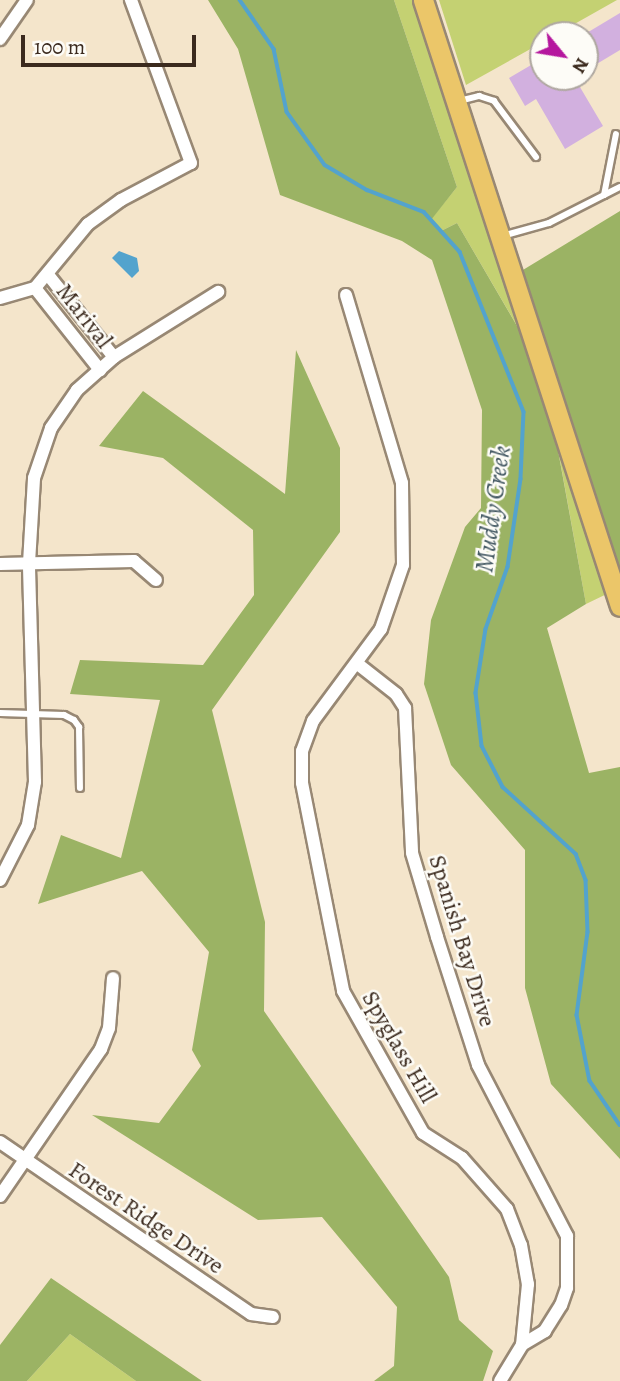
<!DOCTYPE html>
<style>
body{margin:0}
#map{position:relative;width:620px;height:1381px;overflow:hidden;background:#f4e5cb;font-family:Alegreya,serif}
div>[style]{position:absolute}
.green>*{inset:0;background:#c4d172}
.forest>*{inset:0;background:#9bb364}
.water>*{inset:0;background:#53a3cd}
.stream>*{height:3.5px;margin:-1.75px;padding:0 1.75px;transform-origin:1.75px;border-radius:1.75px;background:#53a3cd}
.building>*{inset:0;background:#d2b0df}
.roads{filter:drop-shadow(2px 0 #988874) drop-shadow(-2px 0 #988874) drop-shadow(0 2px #988874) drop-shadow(0 -2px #988874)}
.lane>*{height:6px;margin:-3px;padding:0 3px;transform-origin:3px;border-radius:3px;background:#fff}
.street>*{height:12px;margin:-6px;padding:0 6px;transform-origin:6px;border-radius:6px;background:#fff}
.primary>*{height:19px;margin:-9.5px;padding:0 9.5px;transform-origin:9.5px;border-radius:9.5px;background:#ebc669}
span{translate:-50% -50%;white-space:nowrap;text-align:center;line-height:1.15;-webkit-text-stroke:5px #fdfcf7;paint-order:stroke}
.street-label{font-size:24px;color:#3b2a1e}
.water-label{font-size:26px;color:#455a64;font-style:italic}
.north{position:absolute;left:529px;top:21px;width:70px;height:70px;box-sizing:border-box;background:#fdfcf7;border:2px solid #afa8a0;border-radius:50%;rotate:120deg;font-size:19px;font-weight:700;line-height:28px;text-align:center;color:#3b2a1e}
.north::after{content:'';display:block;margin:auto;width:24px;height:32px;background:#b5179e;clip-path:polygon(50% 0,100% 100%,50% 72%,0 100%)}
.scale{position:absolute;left:21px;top:35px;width:175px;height:32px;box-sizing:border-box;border:4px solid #3b2a1e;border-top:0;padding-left:9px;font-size:21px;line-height:24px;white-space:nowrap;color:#3b2a1e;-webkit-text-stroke:5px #fdfcf7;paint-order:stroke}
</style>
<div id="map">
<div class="green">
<i style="clip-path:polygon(394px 0,423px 0,615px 590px,586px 604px,544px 372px,457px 223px,441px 231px,431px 219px,457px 187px)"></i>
<i style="clip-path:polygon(439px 0,617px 0,555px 35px,543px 35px,543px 42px,466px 85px)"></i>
<i style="clip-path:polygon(70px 1334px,136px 1381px,27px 1381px)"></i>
</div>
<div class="forest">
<i style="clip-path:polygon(208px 0,394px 0,457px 187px,431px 220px,441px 231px,457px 223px,542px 369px,513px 276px,620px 211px,620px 605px,545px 379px,586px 604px,547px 628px,589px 773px,620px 767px,620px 1159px,551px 1084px,525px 988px,525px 850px,451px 765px,424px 684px,431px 620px,465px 527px,481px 508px,482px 410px,432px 260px,402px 241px,280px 195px,238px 49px)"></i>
<i style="clip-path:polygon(296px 350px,340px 448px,340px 532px,212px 710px,265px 922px,264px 1011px,449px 1277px,459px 1320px,493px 1351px,483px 1381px,374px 1381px,394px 1366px,397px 1307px,322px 1217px,258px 1220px,92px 1115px,159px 1123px,201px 1066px,192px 1050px,209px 952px,142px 871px,38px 904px,61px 835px,121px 858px,160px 700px,70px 694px,80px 660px,203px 665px,254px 595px,253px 530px,163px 458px,99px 446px,143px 391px,285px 494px)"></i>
<i style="clip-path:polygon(51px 1278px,202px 1381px,136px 1381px,70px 1334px,27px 1381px,0 1381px,0 1345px)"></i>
</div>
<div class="water">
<i style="clip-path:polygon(119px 251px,137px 258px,139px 271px,132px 278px,112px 258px)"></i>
</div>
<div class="stream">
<i style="left:240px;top:0;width:60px;rotate:55.2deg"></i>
<i style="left:274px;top:49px;width:64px;rotate:78.3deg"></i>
<i style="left:287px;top:112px;width:65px;rotate:54.4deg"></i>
<i style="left:325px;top:165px;width:49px;rotate:30.8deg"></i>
<i style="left:367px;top:190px;width:61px;rotate:21.1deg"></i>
<i style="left:424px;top:212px;width:54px;rotate:48deg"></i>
<i style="left:460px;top:252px;width:172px;rotate:68.2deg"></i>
<i style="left:524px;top:412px;width:67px;rotate:92.6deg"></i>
<i style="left:521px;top:479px;width:89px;rotate:98.4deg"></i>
<i style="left:508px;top:567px;width:66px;rotate:109.5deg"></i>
<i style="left:486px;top:629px;width:65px;rotate:98.9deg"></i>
<i style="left:476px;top:693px;width:53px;rotate:83.5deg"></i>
<i style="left:482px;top:746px;width:46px;rotate:62.9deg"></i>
<i style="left:503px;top:787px;width:99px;rotate:42.5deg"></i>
<i style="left:576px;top:854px;width:28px;rotate:69deg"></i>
<i style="left:586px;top:880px;width:52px;rotate:87.8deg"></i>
<i style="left:588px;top:932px;width:84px;rotate:97.5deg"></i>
<i style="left:577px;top:1015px;width:67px;rotate:78.9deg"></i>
<i style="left:590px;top:1081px;width:53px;rotate:55.7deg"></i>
</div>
<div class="building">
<i style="clip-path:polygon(620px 13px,620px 50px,585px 71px,585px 34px)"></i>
<i style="clip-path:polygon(543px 58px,543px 77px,574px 77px,603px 126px,565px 149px,536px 99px,525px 106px,509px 78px)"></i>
</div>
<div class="roads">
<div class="lane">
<i style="left:459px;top:101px;width:21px;rotate:-14deg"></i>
<i style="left:479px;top:96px;width:16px;rotate:18deg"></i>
<i style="left:494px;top:101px;width:70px;rotate:53.1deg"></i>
<i style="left:604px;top:195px;width:18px;rotate:-27deg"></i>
<i style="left:502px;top:236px;width:49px;rotate:-15.5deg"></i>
<i style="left:549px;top:223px;width:62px;rotate:-27deg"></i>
<i style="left:604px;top:195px;width:62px;rotate:-78.9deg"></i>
<i style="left:0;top:713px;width:64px;rotate:1.8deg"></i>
<i style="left:64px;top:715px;width:11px;rotate:27deg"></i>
<i style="left:74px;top:720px;width:9px;rotate:54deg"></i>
<i style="left:79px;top:727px;width:61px;rotate:89.1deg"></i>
</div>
<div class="street">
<i style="left:0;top:39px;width:47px;rotate:-55.3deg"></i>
<i style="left:49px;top:276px;width:104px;rotate:51.3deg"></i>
<i style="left:35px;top:288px;width:105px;rotate:51.6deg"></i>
<i style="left:346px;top:295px;width:196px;rotate:73.4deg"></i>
<i style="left:402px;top:483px;width:82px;rotate:89.3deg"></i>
<i style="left:403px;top:565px;width:68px;rotate:109deg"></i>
<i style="left:381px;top:629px;width:114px;rotate:126.5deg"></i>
<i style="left:313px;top:721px;width:32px;rotate:110deg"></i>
<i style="left:302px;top:751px;width:32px;rotate:90deg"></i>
<i style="left:302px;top:783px;width:212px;rotate:78.8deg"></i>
<i style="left:343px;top:991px;width:163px;rotate:60.6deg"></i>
<i style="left:423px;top:1133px;width:46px;rotate:32.7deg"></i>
<i style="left:462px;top:1158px;width:68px;rotate:48.6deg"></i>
<i style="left:507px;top:1209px;width:39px;rotate:69deg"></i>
<i style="left:521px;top:1245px;width:40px;rotate:80deg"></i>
<i style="left:528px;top:1284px;width:61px;rotate:95.6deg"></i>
<i style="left:522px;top:1345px;width:42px;rotate:121.4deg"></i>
<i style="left:0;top:298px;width:36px;rotate:-16deg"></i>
<i style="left:35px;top:288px;width:83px;rotate:-50.4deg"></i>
<i style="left:88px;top:224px;width:41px;rotate:-36deg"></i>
<i style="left:121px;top:200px;width:79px;rotate:-27.9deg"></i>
<i style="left:191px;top:163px;width:174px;rotate:-110.2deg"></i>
<i style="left:0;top:564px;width:134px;rotate:-1.3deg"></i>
<i style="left:134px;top:561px;width:29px;rotate:41deg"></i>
<i style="left:359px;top:665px;width:47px;rotate:38.1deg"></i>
<i style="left:396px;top:694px;width:17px;rotate:57deg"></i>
<i style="left:405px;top:708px;width:145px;rotate:87.2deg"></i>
<i style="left:412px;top:853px;width:88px;rotate:73.4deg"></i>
<i style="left:437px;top:937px;width:134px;rotate:72.2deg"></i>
<i style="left:478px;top:1065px;width:193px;rotate:62.5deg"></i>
<i style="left:567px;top:1236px;width:52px;rotate:90deg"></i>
<i style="left:567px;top:1288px;width:18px;rotate:109deg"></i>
<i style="left:561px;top:1305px;width:31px;rotate:122deg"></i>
<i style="left:545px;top:1331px;width:27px;rotate:149deg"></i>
<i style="left:0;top:880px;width:62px;rotate:-63deg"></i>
<i style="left:28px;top:825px;width:44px;rotate:-80.8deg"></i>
<i style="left:35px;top:782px;width:219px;rotate:-91.6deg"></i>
<i style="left:29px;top:563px;width:85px;rotate:-86.6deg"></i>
<i style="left:34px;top:478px;width:53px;rotate:-71.2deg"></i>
<i style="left:51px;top:428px;width:46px;rotate:-55.6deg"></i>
<i style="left:77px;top:390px;width:50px;rotate:-41.7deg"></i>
<i style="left:114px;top:357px;width:123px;rotate:-32deg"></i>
<i style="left:0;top:1142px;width:304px;rotate:34.4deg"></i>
<i style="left:251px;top:1314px;width:22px;rotate:8deg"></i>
<i style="left:0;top:1196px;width:178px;rotate:-55.5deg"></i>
<i style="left:101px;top:1049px;width:22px;rotate:-69deg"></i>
<i style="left:109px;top:1028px;width:50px;rotate:-85.4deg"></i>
</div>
<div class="primary">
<i style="left:423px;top:0;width:637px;rotate:71.99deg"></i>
</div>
</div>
<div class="street-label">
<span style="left:84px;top:316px;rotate:52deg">Marival</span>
<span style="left:462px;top:941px;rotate:73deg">Spanish Bay Drive</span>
<span style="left:399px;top:1047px;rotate:60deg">Spyglass Hill</span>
<span style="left:146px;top:1218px;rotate:34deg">Forest Ridge Drive</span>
</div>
<div class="water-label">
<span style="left:493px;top:509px;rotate:-82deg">Muddy Creek</span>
</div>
<div class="north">N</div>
<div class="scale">100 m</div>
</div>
